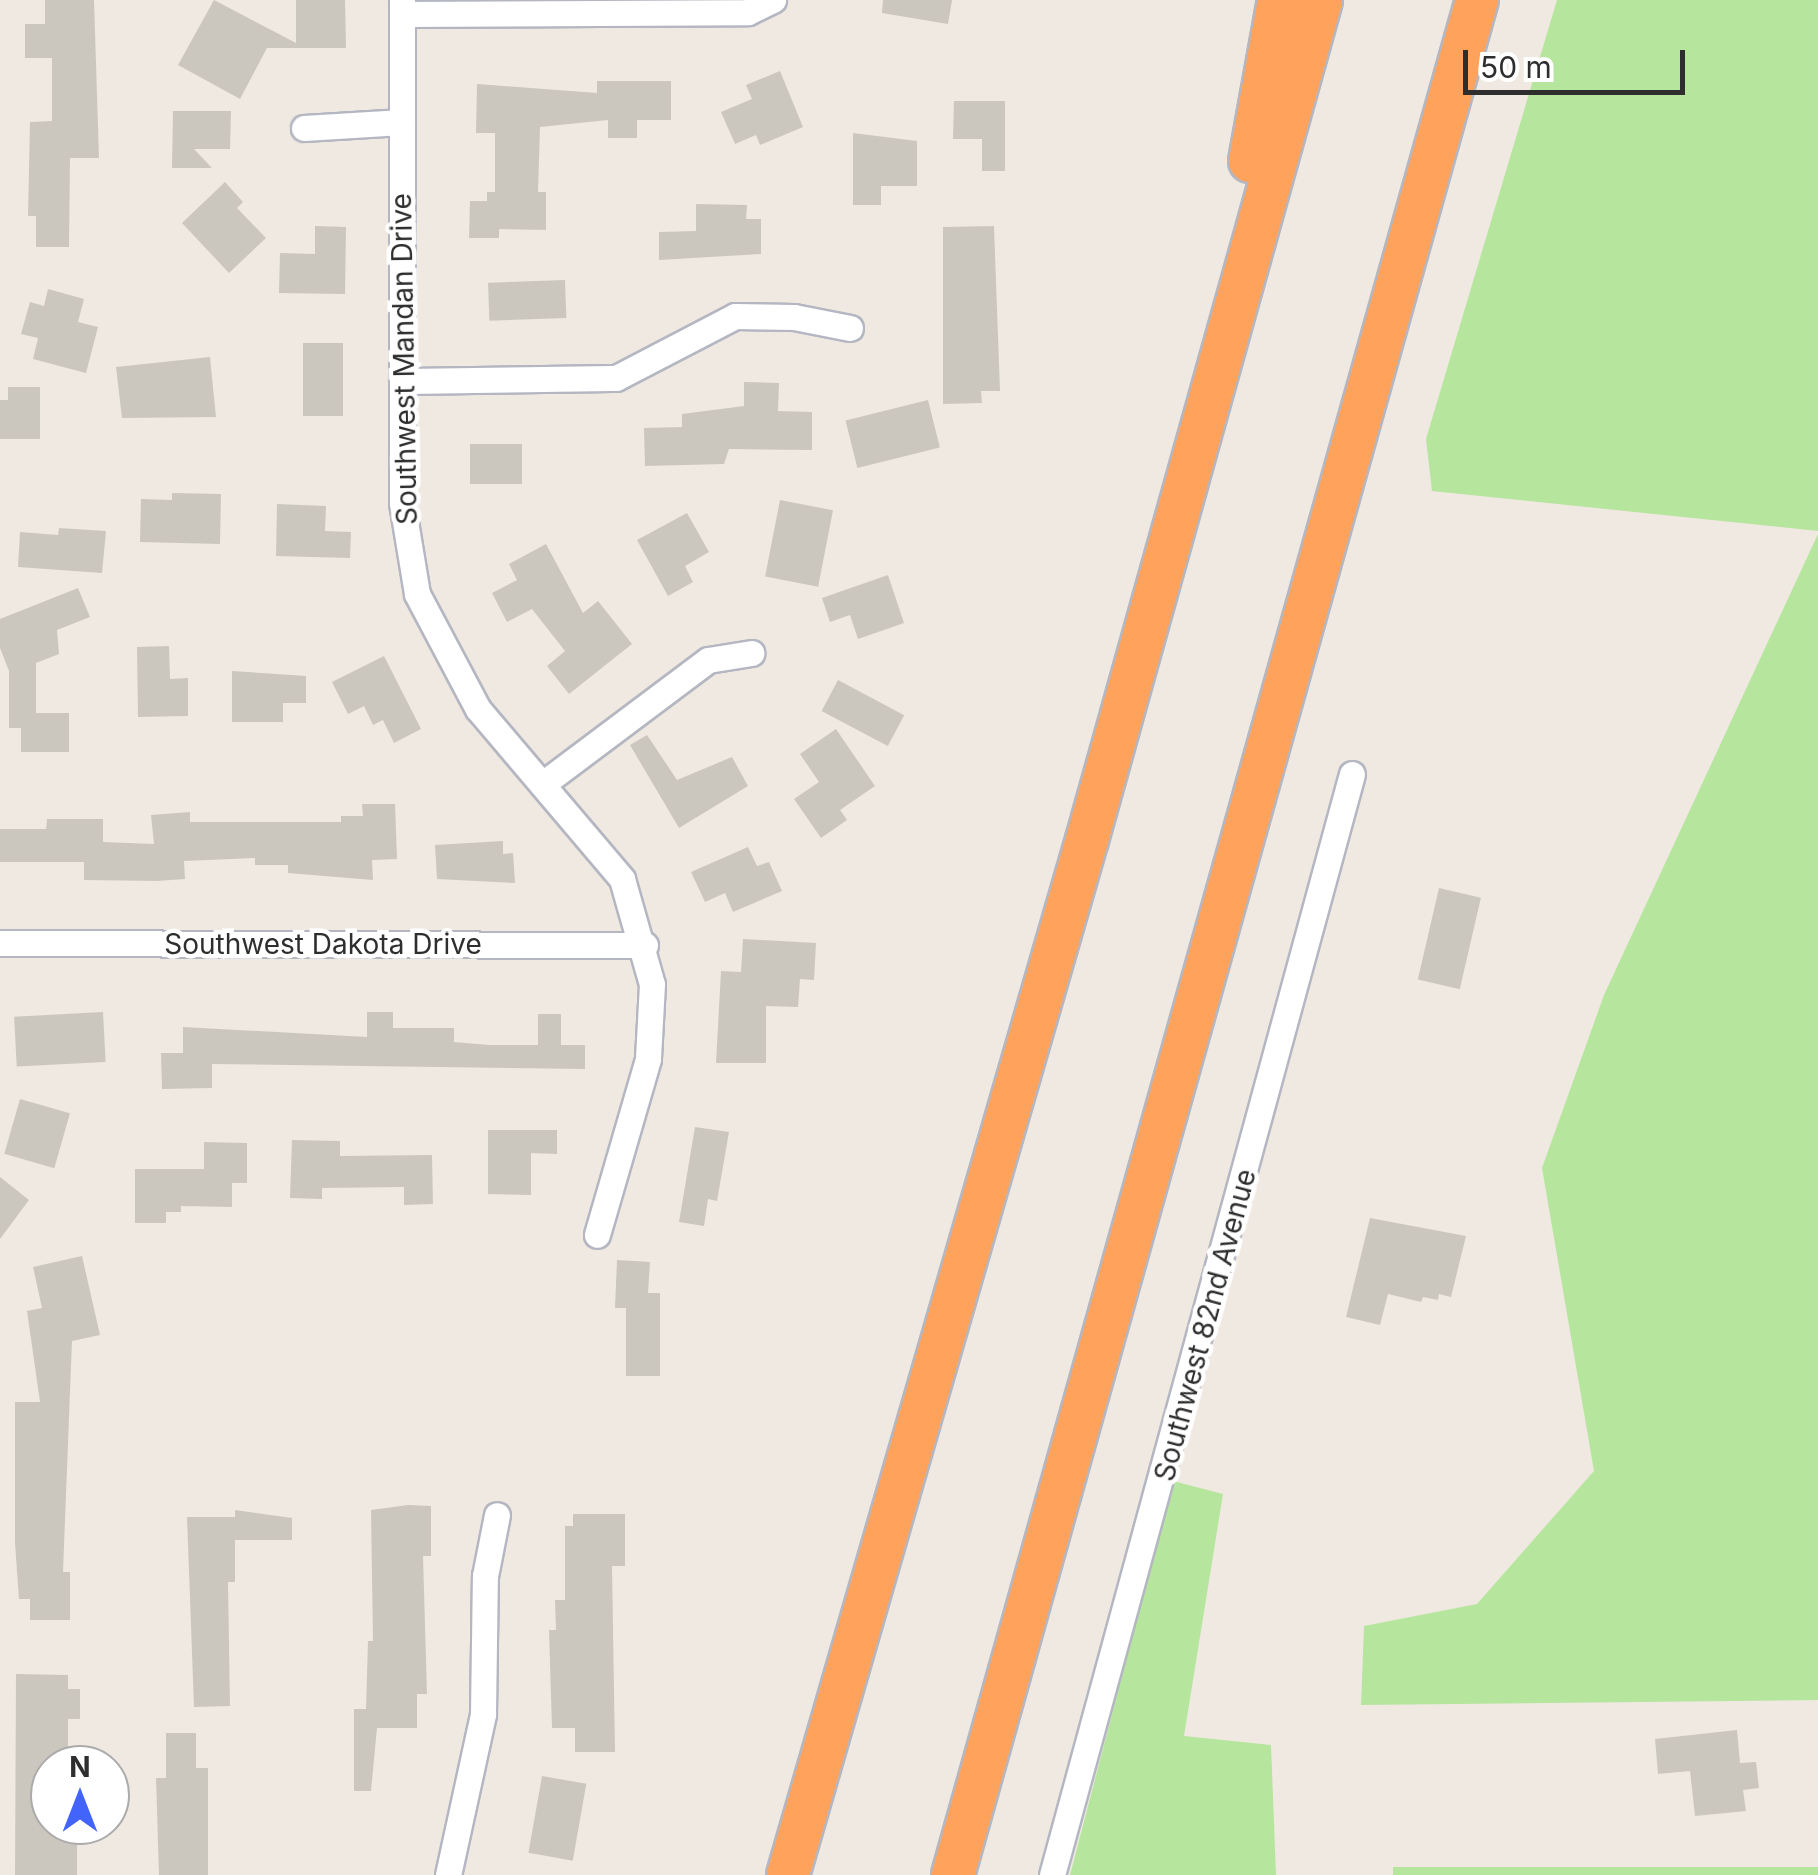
<!DOCTYPE html>
<style>
body{margin:0}
#map{position:relative;width:1818px;height:1875px;overflow:hidden;background:#efe9e1;font-family:Inter,sans-serif}
div>[style]{position:absolute}
.green>*{inset:0;background:#b6e59e;transform-origin:0 0}
.building>*{inset:0;background:#cbc7bf;transform-origin:0 0}
.roads{filter:drop-shadow(2px 0 #b4b7c1) drop-shadow(-2px 0 #b4b7c1) drop-shadow(0 2px #b4b7c1) drop-shadow(0 -2px #b4b7c1)}
.street>*{height:25px;margin:-12.5px;padding:0 12.5px;transform-origin:12.5px;border-radius:12.5px;background:#fff}
.highway>*{height:42px;margin:-21px;padding:0 21px;transform-origin:21px;border-radius:21px;background:#ffa35c}
span{translate:-50% -50%;white-space:nowrap;text-align:center;line-height:1.15;-webkit-text-stroke:9px #fff;paint-order:stroke}
.street-label{font-size:28px;color:#2e2e2e}
.north{position:absolute;left:30px;top:1745px;width:100px;height:100px;box-sizing:border-box;background:#fff;border:2px solid #ababab;border-radius:50%;rotate:0deg;font-size:28px;font-weight:700;line-height:40px;text-align:center;color:#2e2e2e}
.north::after{content:'';display:block;margin:auto;width:35px;height:45px;background:#4264fb;clip-path:polygon(50% 0,100% 100%,50% 72%,0 100%)}
.scale{position:absolute;left:1463px;top:50px;width:222px;height:45px;box-sizing:border-box;border:5px solid #2e2e2e;border-top:0;padding-left:12px;font-size:30px;line-height:35px;white-space:nowrap;color:#2e2e2e;-webkit-text-stroke:8px #fff;paint-order:stroke}
</style>
<div id="map">
<div class="green">
<i style="clip-path:polygon(1557px 0,1818px 0,1818px 531px,1432px 491px,1426px 439px)"></i>
<i style="clip-path:polygon(1818px 534px,1818px 1700px,1361px 1705px,1364px 1626px,1477px 1604px,1594px 1471px,1542px 1168px,1604px 995px)"></i>
<i style="clip-path:polygon(1173px 1481px,1223px 1494px,1184px 1736px,1271px 1745px,1276px 1875px,1070px 1875px)"></i>
<i style="left:1393px;top:1867px;width:425px;height:8px"></i>
</div>
<div class="building">
<i style="clip-path:polygon(45px 0,94px 0,99px 158px,70px 158px,69px 247px,36px 247px,36px 216px,28px 216px,30px 122px,52px 121px,52px 58px,25px 58px,25px 24px,45px 24px)"></i>
<i style="clip-path:polygon(214px 0,296px 43px,296px 0,345px 0,346px 48px,267px 48px,240px 99px,178px 65px)"></i>
<i style="clip-path:polygon(883px 0,952px 0,948px 24px,882px 13px)"></i>
<i style="clip-path:polygon(780px 71px,803px 127px,760px 145px,756px 135px,735px 144px,721px 112px,752px 99px,746px 85px)"></i>
<i style="clip-path:polygon(597px 81px,671px 81px,671px 120px,637px 120px,637px 138px,608px 138px,608px 120px,540px 127px,538px 192px,546px 192px,546px 230px,499px 229px,499px 238px,469px 238px,470px 201px,487px 201px,487px 192px,495px 192px,495px 133px,476px 133px,477px 84px,597px 93px)"></i>
<i style="clip-path:polygon(954px 101px,1005px 101px,1005px 171px,982px 171px,982px 139px,953px 139px)"></i>
<i style="clip-path:polygon(173px 111px,231px 111px,230px 149px,194px 149px,212px 168px,172px 168px)"></i>
<i style="clip-path:polygon(853px 133px,917px 141px,917px 186px,881px 186px,881px 205px,853px 205px)"></i>
<i style="clip-path:polygon(225px 182px,243px 202px,237px 208px,266px 238px,229px 273px,182px 223px)"></i>
<i style="clip-path:polygon(696px 204px,747px 205px,746px 219px,761px 219px,761px 254px,659px 260px,659px 232px,696px 231px)"></i>
<i style="clip-path:polygon(315px 226px,346px 227px,345px 294px,279px 293px,280px 253px,315px 254px)"></i>
<i style="clip-path:polygon(994px 226px,1000px 391px,981px 391px,982px 403px,943px 404px,943px 227px)"></i>
<i style="left:565px;top:280px;width:38px;height:77px;rotate:88deg"></i>
<i style="clip-path:polygon(48px 289px,84px 299px,78px 322px,98px 327px,86px 373px,33px 359px,38px 338px,21px 334px,30px 302px,44px 306px)"></i>
<i style="left:303px;top:343px;width:40px;height:73px"></i>
<i style="clip-path:polygon(210px 357px,216px 417px,122px 418px,116px 367px)"></i>
<i style="clip-path:polygon(744px 382px,779px 383px,778px 411px,812px 412px,812px 450px,729px 449px,724px 464px,645px 466px,644px 428px,682px 427px,682px 414px,744px 406px)"></i>
<i style="clip-path:polygon(8px 387px,40px 387px,40px 439px,0 439px,0 400px,8px 400px)"></i>
<i style="left:928px;top:400px;width:49px;height:85px;rotate:76deg"></i>
<i style="left:470px;top:444px;width:52px;height:40px"></i>
<i style="clip-path:polygon(172px 493px,221px 494px,220px 544px,140px 542px,141px 499px,172px 500px)"></i>
<i style="left:780px;top:500px;width:54px;height:78px;rotate:11deg"></i>
<i style="clip-path:polygon(277px 504px,326px 506px,325px 531px,351px 532px,350px 558px,276px 556px)"></i>
<i style="clip-path:polygon(687px 513px,709px 552px,685px 566px,693px 582px,668px 596px,637px 540px)"></i>
<i style="clip-path:polygon(59px 528px,106px 531px,102px 573px,18px 567px,20px 532px,58px 535px)"></i>
<i style="clip-path:polygon(546px 544px,583px 613px,598px 601px,632px 644px,569px 694px,547px 666px,565px 651px,532px 609px,507px 622px,492px 593px,517px 580px,509px 564px)"></i>
<i style="clip-path:polygon(888px 575px,904px 623px,858px 639px,850px 615px,830px 622px,822px 598px)"></i>
<i style="clip-path:polygon(78px 588px,90px 617px,57px 630px,59px 654px,36px 663px,36px 713px,69px 713px,69px 752px,21px 752px,21px 728px,9px 728px,9px 671px,0 648px,0 619px)"></i>
<i style="clip-path:polygon(169px 646px,170px 679px,188px 678px,188px 716px,138px 717px,137px 647px)"></i>
<i style="clip-path:polygon(384px 656px,421px 729px,394px 743px,383px 720px,373px 725px,364px 706px,348px 714px,332px 682px)"></i>
<i style="clip-path:polygon(232px 671px,306px 676px,306px 703px,283px 703px,283px 722px,232px 722px)"></i>
<i style="left:838px;top:680px;width:75px;height:35px;rotate:28deg"></i>
<i style="clip-path:polygon(836px 729px,875px 786px,840px 810px,847px 820px,821px 838px,794px 799px,819px 782px,800px 754px)"></i>
<i style="clip-path:polygon(647px 735px,677px 780px,732px 757px,748px 786px,679px 828px,630px 745px)"></i>
<i style="clip-path:polygon(362px 804px,395px 804px,397px 859px,372px 860px,373px 880px,288px 873px,288px 865px,255px 865px,255px 858px,184px 861px,185px 879px,157px 881px,84px 880px,84px 862px,0 862px,0 829px,46px 829px,47px 819px,103px 819px,103px 842px,154px 844px,151px 815px,190px 812px,190px 822px,341px 822px,341px 816px,363px 816px)"></i>
<i style="clip-path:polygon(503px 841px,503px 854px,513px 853px,515px 883px,437px 879px,435px 845px)"></i>
<i style="clip-path:polygon(748px 847px,757px 866px,769px 862px,782px 891px,733px 912px,725px 893px,705px 902px,691px 872px)"></i>
<i style="left:1439px;top:888px;width:43px;height:94px;rotate:13deg"></i>
<i style="clip-path:polygon(743px 939px,816px 943px,814px 980px,800px 979px,798px 1007px,766px 1006px,766px 1063px,716px 1063px,721px 971px,741px 972px)"></i>
<i style="left:103px;top:1012px;width:50px;height:89px;rotate:87deg"></i>
<i style="clip-path:polygon(367px 1012px,393px 1012px,393px 1028px,454px 1028px,454px 1042px,489px 1045px,538px 1045px,538px 1014px,561px 1014px,561px 1045px,585px 1045px,585px 1069px,212px 1064px,212px 1088px,162px 1089px,161px 1053px,183px 1053px,183px 1027px,367px 1037px)"></i>
<i style="left:20px;top:1099px;width:52px;height:57px;rotate:16deg"></i>
<i style="clip-path:polygon(695px 1127px,729px 1132px,717px 1201px,708px 1199px,704px 1226px,679px 1222px)"></i>
<i style="clip-path:polygon(488px 1130px,557px 1130px,557px 1154px,531px 1153px,531px 1195px,488px 1194px)"></i>
<i style="clip-path:polygon(292px 1140px,340px 1141px,340px 1156px,432px 1155px,433px 1204px,404px 1205px,404px 1187px,322px 1188px,322px 1199px,290px 1198px)"></i>
<i style="clip-path:polygon(204px 1142px,247px 1143px,247px 1183px,232px 1183px,232px 1207px,181px 1206px,181px 1212px,166px 1212px,166px 1223px,135px 1223px,135px 1169px,204px 1169px)"></i>
<i style="clip-path:polygon(0 1177px,29px 1200px,0 1239px)"></i>
<i style="clip-path:polygon(1370px 1218px,1466px 1236px,1451px 1297px,1439px 1294px,1438px 1300px,1423px 1297px,1421px 1302px,1388px 1294px,1380px 1325px,1346px 1317px)"></i>
<i style="clip-path:polygon(82px 1256px,100px 1335px,72px 1341px,63px 1572px,70px 1572px,70px 1620px,30px 1620px,30px 1599px,19px 1599px,15px 1543px,15px 1402px,40px 1402px,27px 1311px,42px 1308px,33px 1267px)"></i>
<i style="clip-path:polygon(617px 1260px,650px 1262px,648px 1293px,660px 1293px,660px 1376px,626px 1376px,626px 1308px,615px 1308px)"></i>
<i style="clip-path:polygon(408px 1505px,431px 1506px,431px 1556px,423px 1556px,427px 1694px,417px 1694px,417px 1728px,377px 1728px,371px 1791px,354px 1791px,354px 1709px,366px 1709px,368px 1641px,373px 1641px,371px 1510px)"></i>
<i style="clip-path:polygon(235px 1510px,292px 1518px,292px 1540px,235px 1540px,235px 1582px,228px 1582px,230px 1706px,194px 1707px,187px 1517px,235px 1517px)"></i>
<i style="clip-path:polygon(573px 1514px,625px 1514px,625px 1566px,612px 1566px,615px 1752px,575px 1752px,575px 1728px,552px 1728px,549px 1630px,556px 1630px,555px 1600px,565px 1600px,565px 1526px,573px 1526px)"></i>
<i style="clip-path:polygon(16px 1674px,68px 1675px,68px 1689px,80px 1689px,80px 1719px,68px 1719px,68px 1765px,50px 1765px,50px 1825px,77px 1825px,77px 1875px,15px 1875px)"></i>
<i style="clip-path:polygon(1737px 1730px,1740px 1763px,1756px 1762px,1759px 1788px,1743px 1790px,1746px 1811px,1695px 1816px,1690px 1771px,1658px 1774px,1655px 1739px)"></i>
<i style="clip-path:polygon(166px 1733px,196px 1733px,196px 1768px,208px 1768px,208px 1875px,159px 1875px,156px 1778px,166px 1778px)"></i>
<i style="left:542px;top:1776px;width:45px;height:78px;rotate:10deg"></i>
</div>
<div class="roads">
<div class="street">
<i style="left:402px;top:0;width:503px;rotate:90deg"></i>
<i style="left:402px;top:503px;width:92px;rotate:80.6deg"></i>
<i style="left:417px;top:594px;width:130px;rotate:62.1deg"></i>
<i style="left:478px;top:709px;width:223px;rotate:49.7deg"></i>
<i style="left:622px;top:879px;width:109px;rotate:74.1deg"></i>
<i style="left:652px;top:984px;width:75px;rotate:93.1deg"></i>
<i style="left:648px;top:1059px;width:183px;rotate:106.2deg"></i>
<i style="left:403px;top:14px;width:345px;rotate:-0.3deg"></i>
<i style="left:748px;top:12px;width:28px;rotate:-26deg"></i>
<i style="left:304px;top:128px;width:98px;rotate:-3.5deg"></i>
<i style="left:402px;top:381px;width:214px;rotate:-0.8deg"></i>
<i style="left:616px;top:378px;width:134px;rotate:-27.5deg"></i>
<i style="left:735px;top:316px;width:59px;rotate:1deg"></i>
<i style="left:794px;top:317px;width:57px;rotate:11.1deg"></i>
<i style="left:544px;top:783px;width:205px;rotate:-36.9deg"></i>
<i style="left:708px;top:660px;width:44px;rotate:-9.2deg"></i>
<i style="left:0;top:943px;width:645px;rotate:0.18deg"></i>
<i style="left:448px;top:1875px;width:165px;rotate:-77.7deg"></i>
<i style="left:483px;top:1714px;width:138px;rotate:-89.2deg"></i>
<i style="left:485px;top:1576px;width:62px;rotate:-78.9deg"></i>
<i style="left:1052px;top:1875px;width:1141px;rotate:-74.76deg"></i>
</div>
<div class="highway">
<i style="left:1250px;top:161px;width:164px;rotate:-79.8deg"></i>
<i style="left:788px;top:1875px;width:1077px;rotate:-73.89deg"></i>
<i style="left:1087px;top:840px;width:872px;rotate:-74.43deg"></i>
<i style="left:953px;top:1875px;width:1947px;rotate:-74.39deg"></i>
</div>
</div>
<div class="street-label">
<span style="left:404px;top:359px;rotate:-91deg">Southwest Mandan Drive</span>
<span style="left:323px;top:944px">Southwest Dakota Drive</span>
<span style="left:1205px;top:1325px;rotate:-75deg">Southwest 82nd Avenue</span>
</div>
<div class="north">N</div>
<div class="scale">50 m</div>
</div>
